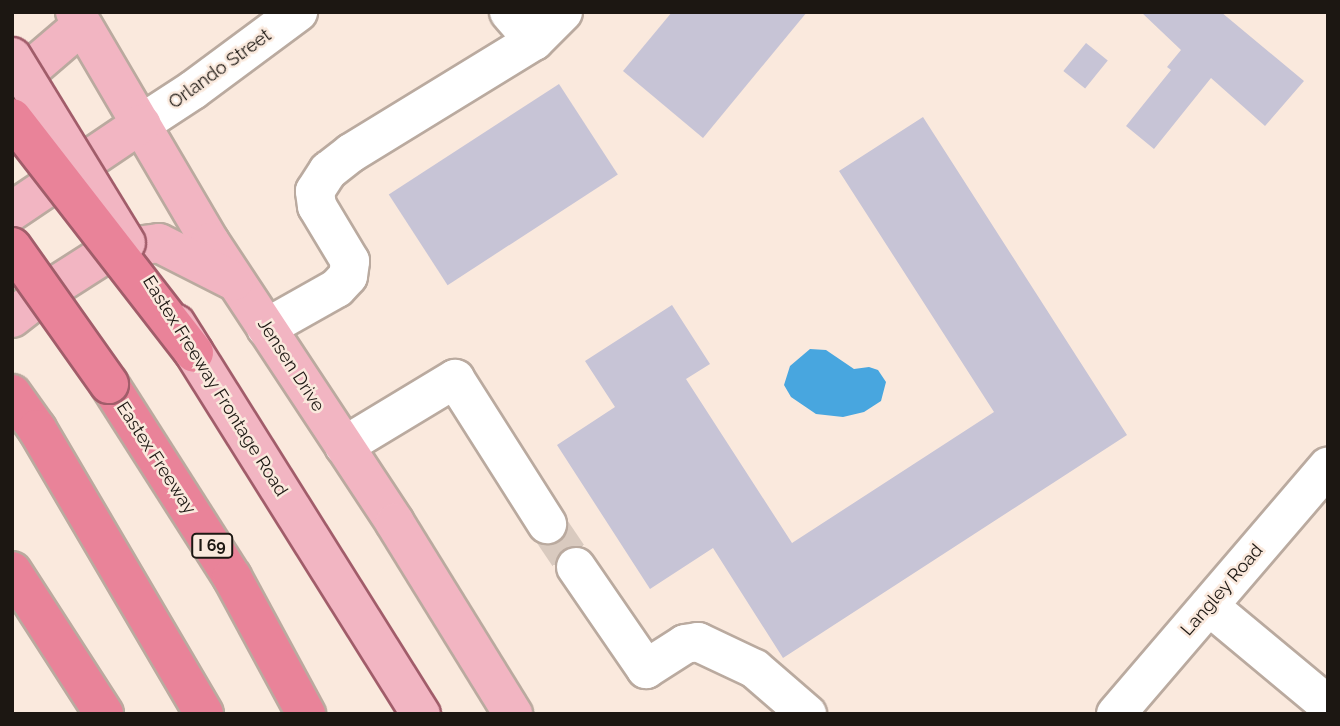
<!DOCTYPE html>
<style>
body{margin:0}
#map{position:relative;width:1340px;height:726px;overflow:hidden;background:#fae9dd;font-family:Raleway,sans-serif}
div>[style]{position:absolute}
.water>*{inset:0;background:#48a6df}
.building>*{inset:0;background:#c7c4d6;transform-origin:0 0}
.minor-tunnel>*{height:38px;margin-top:-19px;transform-origin:0;background:repeating-linear-gradient(90deg,#d9cabf 0 38px,transparent 0 57px)}
.roads{filter:drop-shadow(2px 0 #baaa9f) drop-shadow(-2px 0 #baaa9f) drop-shadow(0 2px #baaa9f) drop-shadow(0 -2px #baaa9f)}
.minor>*{height:38px;margin:-19px;padding:0 19px;transform-origin:19px;border-radius:19px;background:#fff}
.major>*{height:38px;margin:-19px;padding:0 19px;transform-origin:19px;border-radius:19px;background:#f2b5c2}
.highway>*{height:38px;margin:-19px;padding:0 19px;transform-origin:19px;border-radius:19px;background:#e98399}
.bridges{filter:drop-shadow(2px 0 #a15d6a) drop-shadow(-2px 0 #a15d6a) drop-shadow(0 2px #a15d6a) drop-shadow(0 -2px #a15d6a)}
.major-bridge>*{height:38px;margin:-19px;padding:0 19px;transform-origin:19px;border-radius:19px;background:#f2b5c2}
.highway-bridge>*{height:38px;margin:-19px;padding:0 19px;transform-origin:19px;border-radius:19px;background:#e98399}
span{translate:-50% -50%;white-space:nowrap;text-align:center;line-height:1.15;-webkit-text-stroke:5px #fae9dd;paint-order:stroke}
.shield-label span{padding:2px 5px;background:#fae9dd;border:2px solid;border-radius:5px;-webkit-text-stroke-width:0}
.shield-label{font-size:16px;color:#1c1712;font-weight:700}
.street-label{font-size:18px;color:#1c1712}
.frame{position:absolute;inset:0;border:14px solid #1c1712;pointer-events:none}
</style>
<div id="map">
<div class="water">
<i style="clip-path:polygon(810px 349px,826px 350px,854px 369px,869px 367px,878px 370px,886px 382px,881px 401px,864px 412px,843px 417px,816px 414px,791px 397px,784px 385px,790px 366px)"></i>
</div>
<div class="building">
<i style="clip-path:polygon(672px 12px,807px 12px,703px 138px,623px 71px)"></i>
<i style="clip-path:polygon(1141px 12px,1221px 12px,1304px 81px,1265px 126px,1211px 78px,1154px 149px,1126px 126px,1171px 70px,1167px 67px,1181px 50px)"></i>
<i style="left:1086px;top:43px;width:28px;height:36px;rotate:39deg"></i>
<i style="left:559px;top:84px;width:108px;height:203px;rotate:57deg"></i>
<i style="clip-path:polygon(923px 117px,1127px 435px,783px 658px,713px 548px,650px 589px,557px 445px,615px 407px,585px 361px,672px 305px,710px 364px,686px 379px,792px 543px,994px 412px,839px 171px)"></i>
</div>
<div class="minor-tunnel">
<i style="left:547px;top:524px;width:52px;rotate:56deg"></i>
</div>
<div class="roads">
<div class="minor">
<i style="left:509px;top:12px;width:38px;rotate:49deg"></i>
<i style="left:141px;top:124px;width:62px;rotate:-33.2deg"></i>
<i style="left:193px;top:90px;width:131px;rotate:-36.6deg"></i>
<i style="left:266px;top:328px;width:81px;rotate:-29.4deg"></i>
<i style="left:337px;top:288px;width:16px;rotate:-47deg"></i>
<i style="left:348px;top:276px;width:15px;rotate:-82deg"></i>
<i style="left:350px;top:261px;width:64px;rotate:-121deg"></i>
<i style="left:317px;top:206px;width:15px;rotate:-98deg"></i>
<i style="left:315px;top:191px;width:24px;rotate:-57deg"></i>
<i style="left:328px;top:171px;width:29px;rotate:-38deg"></i>
<i style="left:351px;top:153px;width:215px;rotate:-31.5deg"></i>
<i style="left:534px;top:41px;width:41px;rotate:-45deg"></i>
<i style="left:344px;top:446px;width:130px;rotate:-31.1deg"></i>
<i style="left:455px;top:379px;width:172px;rotate:57.6deg"></i>
<i style="left:576px;top:567px;width:124px;rotate:55.5deg"></i>
<i style="left:646px;top:669px;width:46px;rotate:-32.7deg"></i>
<i style="left:685px;top:644px;width:13px;rotate:-9deg"></i>
<i style="left:698px;top:642px;width:63px;rotate:25.3deg"></i>
<i style="left:755px;top:669px;width:69px;rotate:40.9deg"></i>
<i style="left:1209px;top:606px;width:155px;rotate:39.8deg"></i>
<i style="left:1116px;top:714px;width:326px;rotate:-49.4deg"></i>
</div>
<div class="major">
<i style="left:75px;top:12px;width:267px;rotate:59.6deg"></i>
<i style="left:210px;top:242px;width:336px;rotate:56.6deg"></i>
<i style="left:395px;top:523px;width:225px;rotate:58.3deg"></i>
<i style="left:12px;top:85px;width:92px;rotate:-40.6deg"></i>
<i style="left:12px;top:211px;width:156px;rotate:-34deg"></i>
<i style="left:12px;top:318px;width:37px;rotate:-38deg"></i>
<i style="left:41px;top:295px;width:85px;rotate:-32.6deg"></i>
<i style="left:113px;top:249px;width:46px;rotate:-7.4deg"></i>
<i style="left:159px;top:243px;width:84px;rotate:26.9deg"></i>
</div>
<div class="highway">
<i style="left:109px;top:384px;width:229px;rotate:57.5deg"></i>
<i style="left:232px;top:577px;width:156px;rotate:61.6deg"></i>
<i style="left:12px;top:394px;width:43px;rotate:54.5deg"></i>
<i style="left:37px;top:429px;width:330px;rotate:59.6deg"></i>
<i style="left:12px;top:571px;width:170px;rotate:57.2deg"></i>
</div>
</div>
<div class="bridges">
<div class="major-bridge">
<i style="left:12px;top:57px;width:218px;rotate:58.5deg"></i>
<i style="left:176px;top:324px;width:461px;rotate:57.9deg"></i>
</div>
<div class="highway-bridge">
<i style="left:12px;top:118px;width:297px;rotate:52.2deg"></i>
<i style="left:12px;top:247px;width:168px;rotate:54.7deg"></i>
</div>
</div>
<div class="shield-label">
<span style="left:212px;top:546px">I 69</span>
</div>
<div class="street-label">
<span style="left:220px;top:69px;rotate:-36deg">Orlando Street</span>
<span style="left:291px;top:365px;rotate:57deg">Jensen Drive</span>
<span style="left:215px;top:386px;rotate:58deg">Eastex Freeway Frontage Road</span>
<span style="left:156px;top:458px;rotate:57deg">Eastex Freeway</span>
<span style="left:1222px;top:590px;rotate:-49deg">Langley Road</span>
</div>
<div class="frame"></div>
</div>
